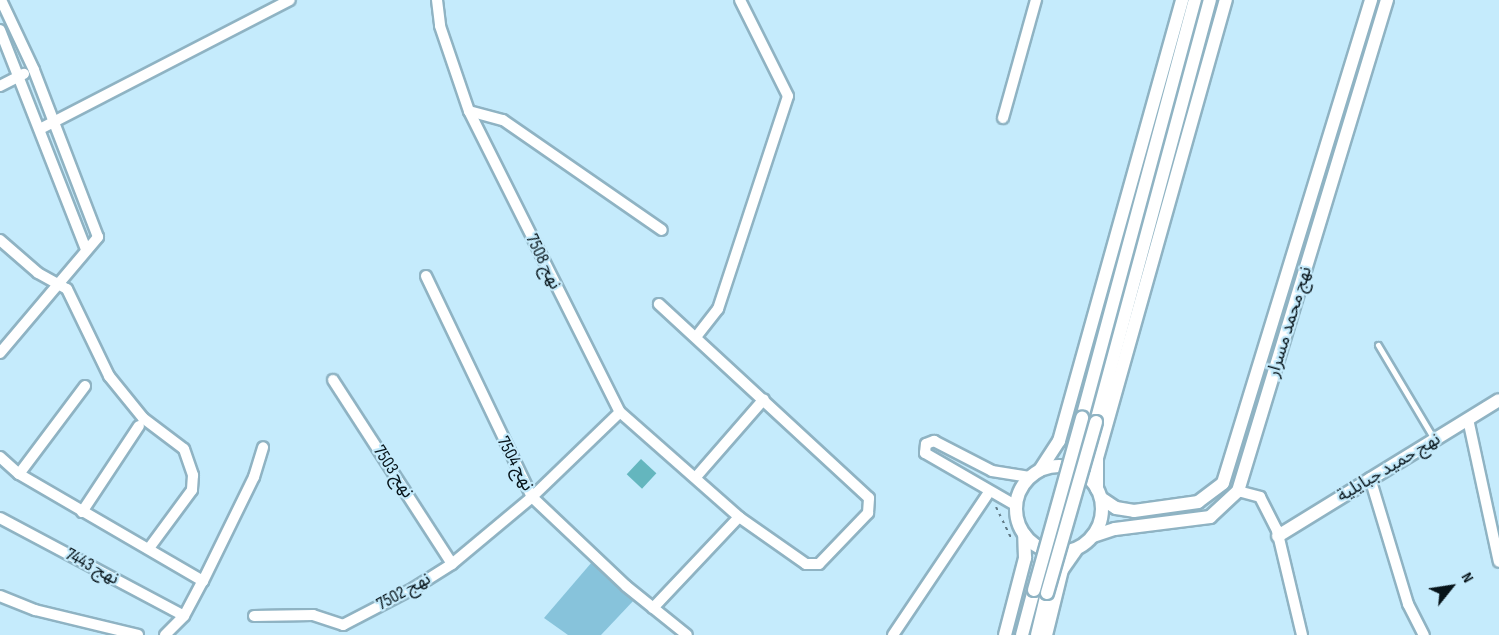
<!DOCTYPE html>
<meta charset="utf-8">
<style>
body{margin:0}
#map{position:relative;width:1499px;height:635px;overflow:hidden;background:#c5ebfc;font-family:"Sofia Sans Condensed","Noto Sans Arabic",sans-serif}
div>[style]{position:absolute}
.green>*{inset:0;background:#87c3db}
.building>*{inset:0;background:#64b6be;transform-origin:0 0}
.path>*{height:2px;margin-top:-1px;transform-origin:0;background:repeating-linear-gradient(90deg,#617a86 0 3px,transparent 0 7.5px)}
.roads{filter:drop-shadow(2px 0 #8fb3c3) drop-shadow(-2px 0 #8fb3c3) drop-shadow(0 2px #8fb3c3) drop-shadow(0 -2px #8fb3c3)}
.service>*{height:5px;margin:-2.5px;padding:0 2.5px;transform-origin:2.5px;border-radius:2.5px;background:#fff}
.minor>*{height:10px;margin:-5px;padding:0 5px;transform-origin:5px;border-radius:5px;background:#fff}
.tertiary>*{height:12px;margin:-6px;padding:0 6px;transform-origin:6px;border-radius:6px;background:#fff}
.tertiary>.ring{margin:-6px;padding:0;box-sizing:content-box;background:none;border:12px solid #fff;border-radius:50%}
.bridges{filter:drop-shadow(2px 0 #8fb3c3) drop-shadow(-2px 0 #8fb3c3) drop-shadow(0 2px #8fb3c3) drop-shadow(0 -2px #8fb3c3)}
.tertiary-bridge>*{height:12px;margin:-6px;padding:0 6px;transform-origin:6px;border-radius:6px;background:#fff}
span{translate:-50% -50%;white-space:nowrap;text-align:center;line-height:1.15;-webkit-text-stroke:4.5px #c5ebfc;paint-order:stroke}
.street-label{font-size:18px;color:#061319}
.north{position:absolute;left:1421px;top:557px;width:60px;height:60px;-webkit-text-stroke:4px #c5ebfc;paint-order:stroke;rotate:60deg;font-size:16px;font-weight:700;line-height:24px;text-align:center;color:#061319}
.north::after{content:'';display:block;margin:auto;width:21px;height:27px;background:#061319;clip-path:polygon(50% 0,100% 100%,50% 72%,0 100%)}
</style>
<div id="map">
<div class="green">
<i style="clip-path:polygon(592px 562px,635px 599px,601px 635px,568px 635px,544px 618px)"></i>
</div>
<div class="building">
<i style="left:641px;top:459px;width:21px;height:21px;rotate:43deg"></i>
</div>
<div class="path">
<i style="left:996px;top:507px;width:37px;rotate:64deg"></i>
</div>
<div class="roads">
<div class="service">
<i style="left:1378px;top:345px;width:109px;rotate:59.2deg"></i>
</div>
<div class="minor">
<i style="left:437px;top:0;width:26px;rotate:83deg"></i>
<i style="left:440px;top:26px;width:90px;rotate:71.2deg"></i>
<i style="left:469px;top:111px;width:337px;rotate:63.4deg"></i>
<i style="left:620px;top:412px;width:159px;rotate:41.4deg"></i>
<i style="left:739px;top:517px;width:82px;rotate:35deg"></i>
<i style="left:806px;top:564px;width:13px"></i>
<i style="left:819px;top:564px;width:71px;rotate:-46.1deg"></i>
<i style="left:868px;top:513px;width:15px;rotate:-86deg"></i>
<i style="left:869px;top:498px;width:286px;rotate:-137.3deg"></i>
<i style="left:0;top:30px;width:235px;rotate:68.6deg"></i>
<i style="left:0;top:86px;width:27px;rotate:-27deg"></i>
<i style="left:469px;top:111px;width:35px;rotate:15deg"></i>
<i style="left:503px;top:120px;width:193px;rotate:34.7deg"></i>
<i style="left:1003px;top:118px;width:123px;rotate:-74.4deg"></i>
<i style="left:40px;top:129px;width:281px;rotate:-27.3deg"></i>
<i style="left:0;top:240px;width:50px;rotate:41deg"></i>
<i style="left:38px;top:273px;width:33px;rotate:29deg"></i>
<i style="left:67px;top:289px;width:97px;rotate:64.2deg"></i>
<i style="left:109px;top:376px;width:54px;rotate:51deg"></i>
<i style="left:143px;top:418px;width:51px;rotate:37.1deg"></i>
<i style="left:184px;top:449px;width:28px;rotate:71deg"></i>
<i style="left:193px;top:475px;width:15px;rotate:94deg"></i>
<i style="left:192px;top:490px;width:71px;rotate:126.4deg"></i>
<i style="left:426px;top:276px;width:245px;rotate:64.4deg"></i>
<i style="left:532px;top:497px;width:129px;rotate:43.4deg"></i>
<i style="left:626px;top:586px;width:78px;rotate:38.8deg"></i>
<i style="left:696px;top:337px;width:36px;rotate:-52deg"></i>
<i style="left:718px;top:309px;width:224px;rotate:-71.8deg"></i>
<i style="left:788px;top:96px;width:107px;rotate:-116.6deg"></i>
<i style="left:0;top:353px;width:152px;rotate:-49.8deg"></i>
<i style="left:98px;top:237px;width:179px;rotate:-111deg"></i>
<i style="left:34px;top:70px;width:77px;rotate:-115.2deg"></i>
<i style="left:333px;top:380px;width:219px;rotate:57.1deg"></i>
<i style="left:1468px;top:419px;width:146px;rotate:77.8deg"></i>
<i style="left:0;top:457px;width:25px;rotate:42deg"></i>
<i style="left:19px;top:474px;width:213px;rotate:30.2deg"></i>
<i style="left:19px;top:474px;width:110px;rotate:-53.1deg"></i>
<i style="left:696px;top:477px;width:103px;rotate:-48.9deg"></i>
<i style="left:1370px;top:478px;width:132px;rotate:73.2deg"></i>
<i style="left:1408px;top:604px;width:35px;rotate:63deg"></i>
<i style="left:1238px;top:491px;width:23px;rotate:15deg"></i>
<i style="left:1260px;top:497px;width:37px;rotate:63deg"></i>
<i style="left:1277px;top:530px;width:108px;rotate:76.6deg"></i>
<i style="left:1015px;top:505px;width:104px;rotate:-150deg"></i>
<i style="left:925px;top:453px;width:9px;rotate:-84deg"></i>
<i style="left:926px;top:444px;width:9px;rotate:-21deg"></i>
<i style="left:934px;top:441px;width:65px;rotate:27.3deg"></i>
<i style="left:992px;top:471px;width:38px;rotate:9deg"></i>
<i style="left:82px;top:512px;width:103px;rotate:-56.5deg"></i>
<i style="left:0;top:518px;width:208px;rotate:28deg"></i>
<i style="left:0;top:596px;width:38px;rotate:22deg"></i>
<i style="left:35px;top:610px;width:106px;rotate:13.6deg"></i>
<i style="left:653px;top:608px;width:125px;rotate:-46.6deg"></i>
<i style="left:254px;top:616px;width:59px;rotate:-1deg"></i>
<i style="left:313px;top:615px;width:32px;rotate:18deg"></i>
<i style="left:343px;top:625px;width:80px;rotate:-27.5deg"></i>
<i style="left:414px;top:588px;width:45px;rotate:-32.3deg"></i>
<i style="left:452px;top:564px;width:104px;rotate:-39.9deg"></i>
<i style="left:532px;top:497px;width:122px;rotate:-44deg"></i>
<i style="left:165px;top:635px;width:27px;rotate:-45deg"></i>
<i style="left:184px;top:616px;width:40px;rotate:-62deg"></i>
<i style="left:203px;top:581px;width:116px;rotate:-63.9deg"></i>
<i style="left:254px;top:477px;width:31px;rotate:-73deg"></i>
<i style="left:893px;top:635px;width:172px;rotate:-56.1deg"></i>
</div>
<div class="tertiary">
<i style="left:1082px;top:418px;width:433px;rotate:-74.9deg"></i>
<i style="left:1096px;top:422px;width:437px;rotate:-74.9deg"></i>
<i class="ring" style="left:1016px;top:466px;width:74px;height:74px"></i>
<i style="left:1040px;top:470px;width:35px;rotate:-57deg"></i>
<i style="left:1059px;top:441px;width:458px;rotate:-74.4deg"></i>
<i style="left:1097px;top:489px;width:31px;rotate:-90deg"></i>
<i style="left:1097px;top:458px;width:476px;rotate:-74.3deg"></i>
<i style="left:1101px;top:498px;width:18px;rotate:34deg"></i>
<i style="left:1116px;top:508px;width:18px;rotate:9deg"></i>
<i style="left:1134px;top:511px;width:65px;rotate:-8deg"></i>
<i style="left:1198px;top:502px;width:31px;rotate:-37deg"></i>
<i style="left:1223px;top:483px;width:505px;rotate:-72.96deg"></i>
<i style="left:1093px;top:536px;width:23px;rotate:-18deg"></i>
<i style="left:1115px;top:529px;width:96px;rotate:-7.2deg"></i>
<i style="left:1210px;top:517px;width:38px;rotate:-43deg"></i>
<i style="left:1238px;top:491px;width:513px;rotate:-73.12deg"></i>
<i style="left:1278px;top:536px;width:259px;rotate:-31.6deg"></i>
<i style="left:1005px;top:635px;width:80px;rotate:-75.4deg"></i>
<i style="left:1025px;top:558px;width:24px;rotate:-92deg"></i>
<i style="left:1022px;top:635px;width:47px;rotate:-75.1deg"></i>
<i style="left:1037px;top:635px;width:43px;rotate:-76.6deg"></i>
<i style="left:1046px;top:635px;width:67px;rotate:-76.2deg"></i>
<i style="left:1062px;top:570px;width:24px;rotate:-55deg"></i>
</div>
</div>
<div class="bridges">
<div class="tertiary-bridge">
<i style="left:1034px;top:590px;width:179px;rotate:-74.4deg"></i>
<i style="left:1047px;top:593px;width:178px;rotate:-74deg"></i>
</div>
</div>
<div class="street-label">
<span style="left:543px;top:262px;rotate:64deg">نهج 7508</span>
<span style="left:1290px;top:322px;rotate:-73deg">نهج محمد مسرار</span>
<span style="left:515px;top:464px;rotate:62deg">نهج 7504</span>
<span style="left:1389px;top:468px;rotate:-31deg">نهج حميد جبايلية</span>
<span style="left:393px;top:472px;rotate:57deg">نهج 7503</span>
<span style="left:92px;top:567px;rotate:28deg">نهج 7443</span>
<span style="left:404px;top:592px;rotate:-29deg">نهج 7502</span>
</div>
<div class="north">N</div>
</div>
